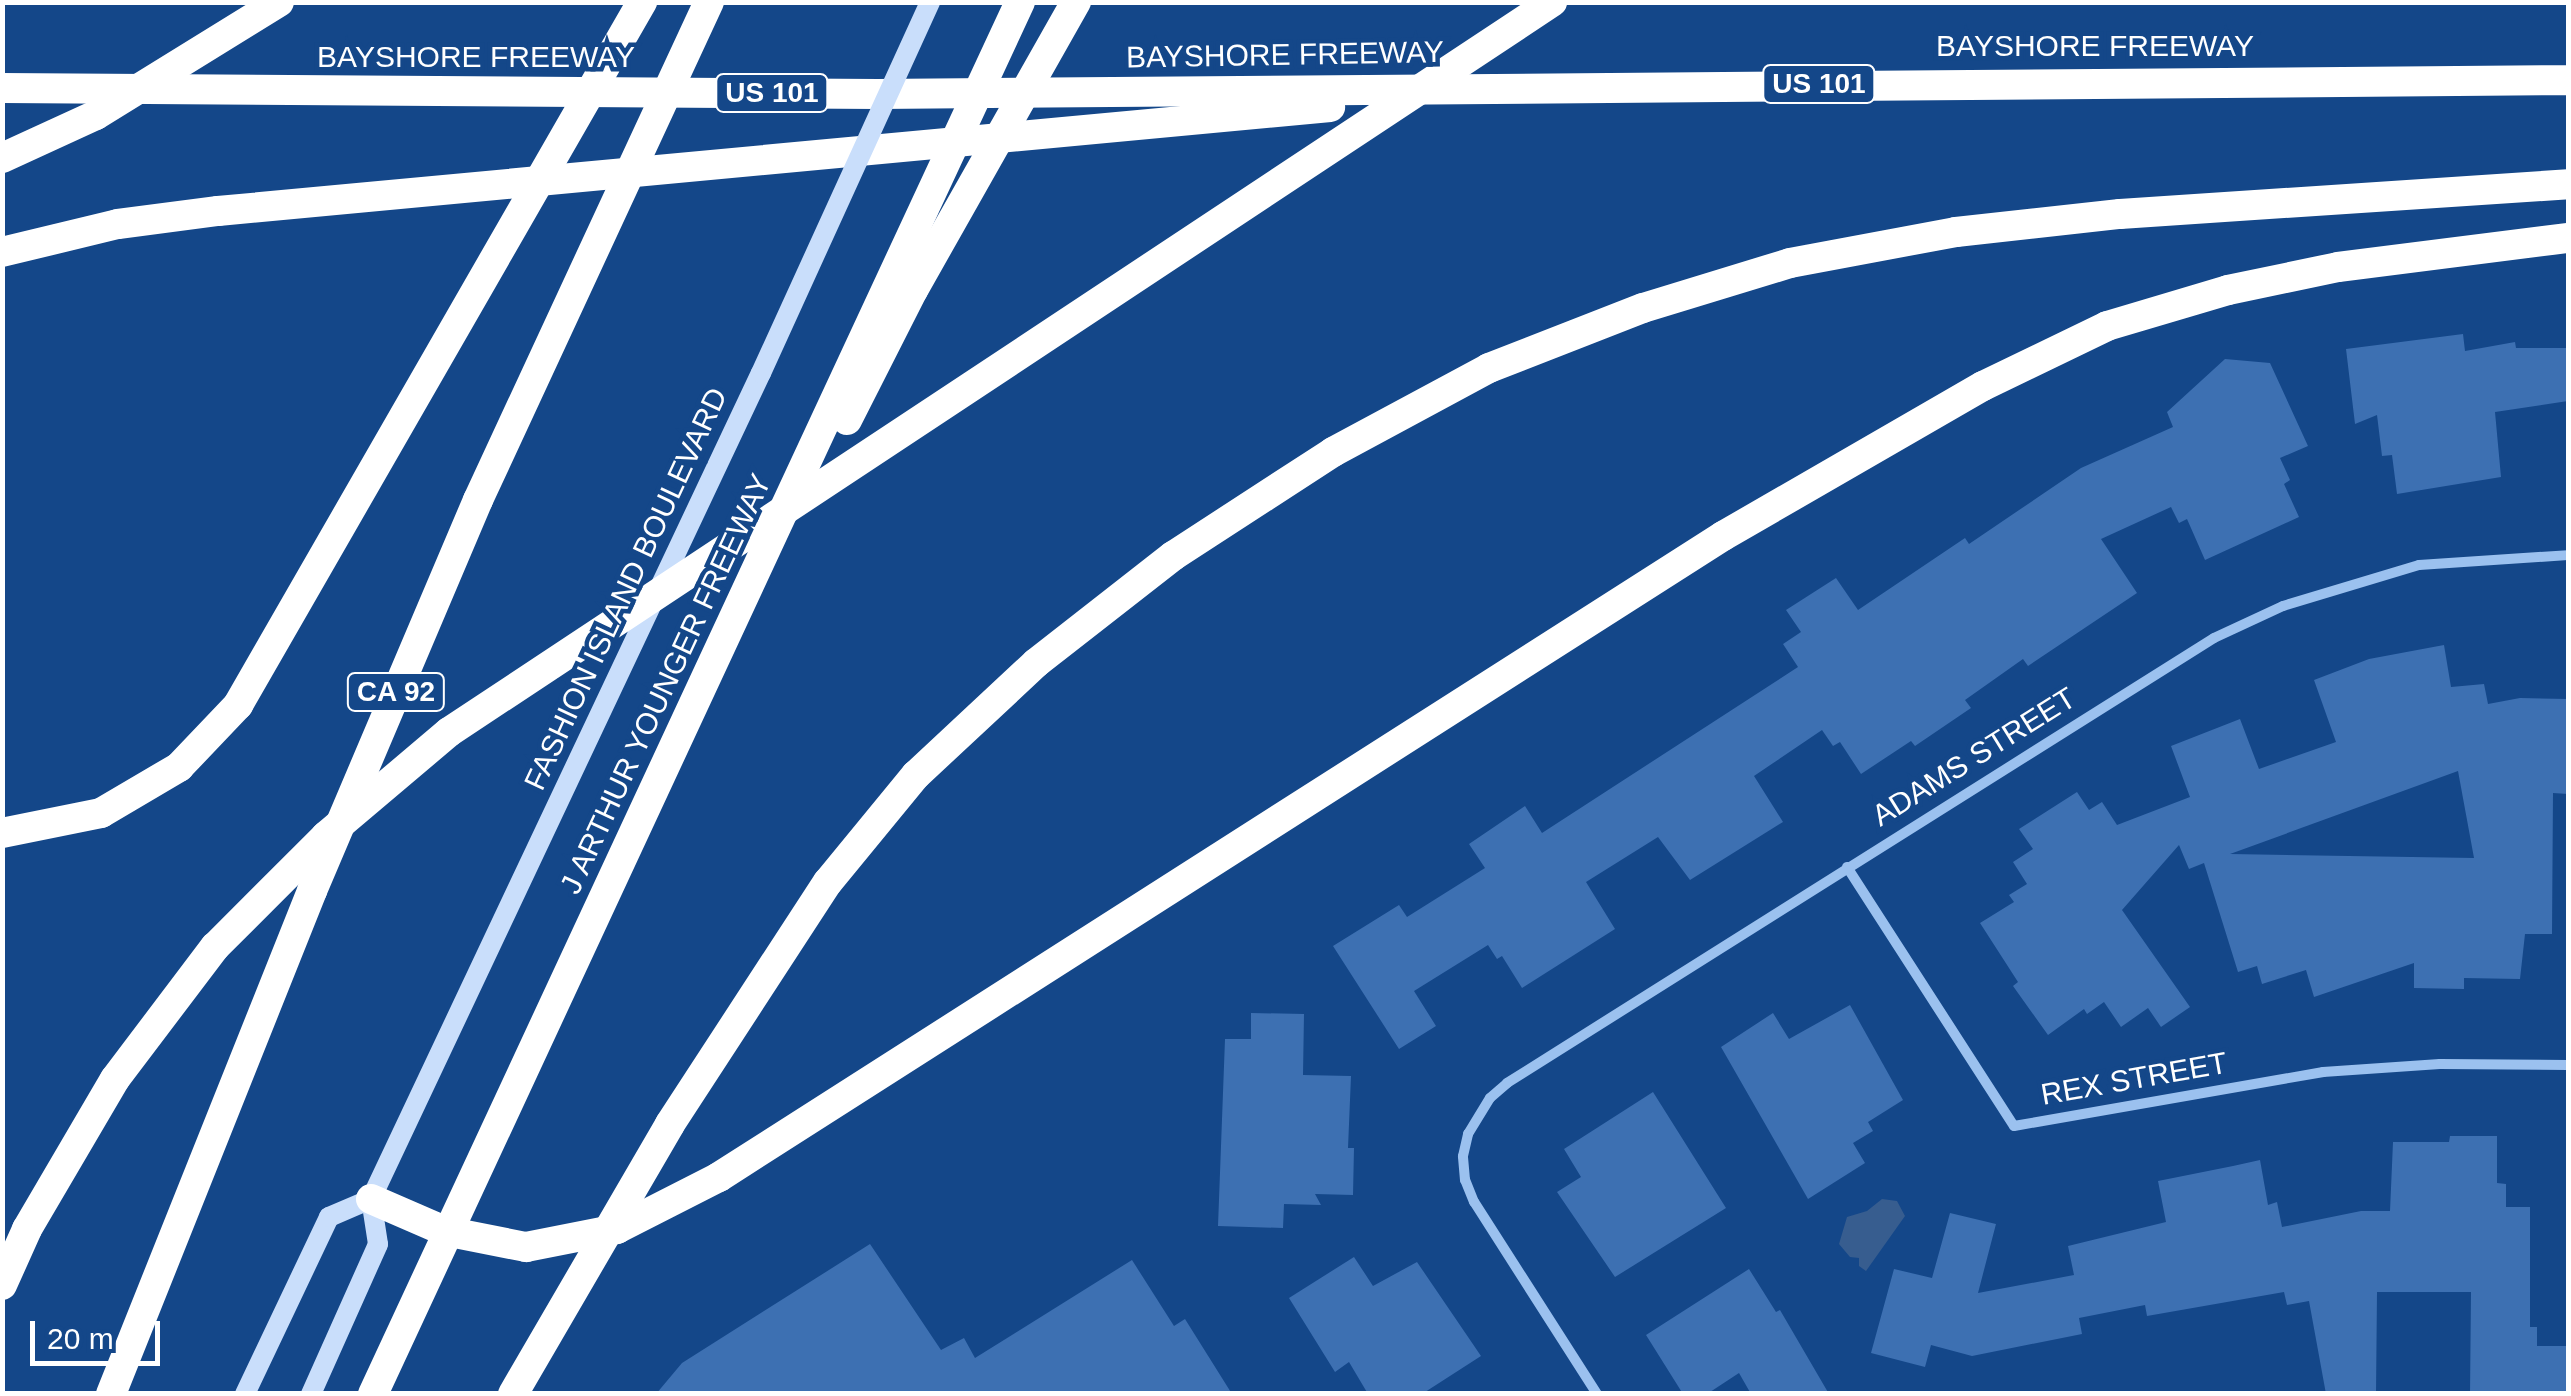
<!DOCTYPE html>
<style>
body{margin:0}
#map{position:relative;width:2571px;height:1396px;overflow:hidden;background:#144789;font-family:Helvetica,sans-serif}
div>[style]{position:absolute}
.water>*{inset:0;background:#375d8f}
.building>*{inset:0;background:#3d70b2}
.street>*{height:10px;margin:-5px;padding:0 5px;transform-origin:5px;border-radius:5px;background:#9bc1ef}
.secondary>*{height:20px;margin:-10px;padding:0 10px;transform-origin:10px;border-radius:10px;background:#c9defb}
.highway>*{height:30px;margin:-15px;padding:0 15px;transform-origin:15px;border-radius:15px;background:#fff}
.secondary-bridge>*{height:20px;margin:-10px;padding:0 10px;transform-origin:10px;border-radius:10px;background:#c9defb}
.highway-bridge>*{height:30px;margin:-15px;padding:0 15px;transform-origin:15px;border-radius:15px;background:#fff}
span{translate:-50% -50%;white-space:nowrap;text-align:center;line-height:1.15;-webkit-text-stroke:9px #144789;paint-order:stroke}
.shield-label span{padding:2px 8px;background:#144789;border:2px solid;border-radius:8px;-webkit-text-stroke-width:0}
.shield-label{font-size:28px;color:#fff;font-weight:700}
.street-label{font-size:30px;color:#fff}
.frame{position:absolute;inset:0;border:5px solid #fff;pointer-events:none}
.scale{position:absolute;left:30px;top:1321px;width:130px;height:45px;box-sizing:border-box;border:5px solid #fff;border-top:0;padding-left:12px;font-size:30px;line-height:35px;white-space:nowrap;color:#fff;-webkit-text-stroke:8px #144789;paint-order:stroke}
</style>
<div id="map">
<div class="water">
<i style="clip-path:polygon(1882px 1199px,1897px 1201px,1905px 1216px,1866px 1271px,1859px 1266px,1859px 1258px,1850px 1257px,1839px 1244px,1847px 1217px,1867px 1211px)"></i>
</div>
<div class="building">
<i style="clip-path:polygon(2463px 334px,2465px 351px,2515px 342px,2516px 348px,2568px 348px,2568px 401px,2495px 412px,2501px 477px,2397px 494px,2392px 455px,2382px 456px,2377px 415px,2355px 424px,2346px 349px)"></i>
<i style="clip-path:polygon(2225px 359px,2270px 363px,2308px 446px,2280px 458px,2290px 480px,2284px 484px,2299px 517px,2205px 560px,2187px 519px,2179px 523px,2171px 507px,2101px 539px,2137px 593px,2028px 666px,2023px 659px,1965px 700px,1971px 708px,1915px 746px,1911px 741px,1861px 774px,1840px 742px,1833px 746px,1822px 730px,1754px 776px,1783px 822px,1690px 880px,1658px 837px,1586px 882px,1615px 929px,1522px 988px,1502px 956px,1497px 959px,1488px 945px,1414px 991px,1436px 1026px,1399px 1049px,1333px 946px,1399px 905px,1407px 917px,1485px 868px,1469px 844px,1525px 806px,1542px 833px,1798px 667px,1783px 644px,1801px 632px,1786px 610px,1836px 578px,1858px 610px,1965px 538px,1969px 544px,2081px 468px,2173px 427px,2167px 412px)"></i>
<i style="clip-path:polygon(evenodd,2444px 645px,2451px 687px,2484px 684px,2488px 704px,2520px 698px,2568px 699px,2568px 794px,2553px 793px,2552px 934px,2525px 934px,2520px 979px,2464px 978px,2464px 989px,2414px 988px,2414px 963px,2314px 997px,2306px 970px,2262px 984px,2257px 966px,2238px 972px,2204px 863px,2189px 869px,2179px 845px,2122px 910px,2190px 1007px,2161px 1027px,2148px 1008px,2121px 1027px,2104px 1002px,2087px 1014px,2084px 1009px,2048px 1035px,2013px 986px,2018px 982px,1980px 923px,2014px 902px,2009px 895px,2027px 884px,2013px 862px,2033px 849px,2019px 829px,2077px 792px,2089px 810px,2102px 802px,2117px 825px,2190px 797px,2171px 746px,2240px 719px,2259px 769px,2336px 742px,2314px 680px,2369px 659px,2444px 645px,2458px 771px,2474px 858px,2230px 854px,2458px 771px)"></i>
<i style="clip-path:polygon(1850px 1005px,1903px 1100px,1868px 1122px,1873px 1131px,1853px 1143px,1865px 1163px,1808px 1199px,1721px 1047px,1773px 1013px,1789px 1039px)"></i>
<i style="clip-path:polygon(1251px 1013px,1304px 1014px,1303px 1075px,1351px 1076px,1348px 1148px,1354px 1148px,1353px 1195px,1315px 1194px,1321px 1205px,1284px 1204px,1283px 1228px,1218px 1226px,1225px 1039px,1251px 1039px)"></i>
<i style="clip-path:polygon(1653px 1092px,1726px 1208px,1615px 1277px,1557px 1192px,1581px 1177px,1564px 1149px)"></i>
<i style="clip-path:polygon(2450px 1136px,2497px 1136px,2497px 1183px,2506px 1184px,2506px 1207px,2530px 1207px,2530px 1327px,2537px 1327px,2537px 1346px,2568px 1346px,2568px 1394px,2470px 1394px,2471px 1292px,2377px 1292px,2376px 1394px,2326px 1394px,2309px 1301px,2287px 1305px,2284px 1292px,2147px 1316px,2145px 1305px,2079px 1318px,2082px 1334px,1972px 1356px,1931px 1345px,1925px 1367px,1871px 1353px,1894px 1269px,1932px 1278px,1950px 1213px,1996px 1224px,1978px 1293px,2074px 1275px,2068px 1246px,2166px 1222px,2158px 1181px,2233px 1166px,2260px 1160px,2268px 1205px,2277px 1202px,2282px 1227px,2361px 1211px,2390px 1211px,2393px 1142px,2449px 1142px)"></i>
<i style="clip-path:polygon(870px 1244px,941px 1350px,964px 1338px,975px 1358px,1132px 1260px,1174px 1326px,1185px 1319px,1232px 1394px,656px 1394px,682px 1363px)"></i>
<i style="clip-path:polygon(1354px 1257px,1373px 1286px,1417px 1262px,1481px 1356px,1422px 1394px,1368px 1394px,1349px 1362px,1335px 1372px,1289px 1298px)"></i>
<i style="clip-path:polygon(1749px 1269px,1776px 1312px,1780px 1310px,1829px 1394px,1751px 1394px,1739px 1373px,1707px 1394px,1683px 1394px,1646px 1335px)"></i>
</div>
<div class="street">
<i style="left:1847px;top:867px;width:308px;rotate:57.2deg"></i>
<i style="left:2014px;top:1126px;width:314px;rotate:-9.9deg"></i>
<i style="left:2323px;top:1072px;width:117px;rotate:-3.9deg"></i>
<i style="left:2440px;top:1064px;width:128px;rotate:0.4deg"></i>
<i style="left:1597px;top:1394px;width:228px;rotate:-122.6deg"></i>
<i style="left:1474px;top:1202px;width:24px;rotate:-112deg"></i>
<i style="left:1465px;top:1180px;width:24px;rotate:-95deg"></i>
<i style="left:1463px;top:1156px;width:23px;rotate:-77deg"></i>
<i style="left:1468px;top:1134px;width:42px;rotate:-58.6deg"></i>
<i style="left:1490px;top:1098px;width:23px;rotate:-41deg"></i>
<i style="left:1507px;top:1083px;width:835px;rotate:-32.19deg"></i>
<i style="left:2214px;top:638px;width:76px;rotate:-24.9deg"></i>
<i style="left:2283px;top:606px;width:142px;rotate:-16.8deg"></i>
<i style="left:2419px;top:565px;width:149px;rotate:-3.8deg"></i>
</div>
<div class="secondary">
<i style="left:245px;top:1394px;width:196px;rotate:-64.6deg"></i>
<i style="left:329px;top:1217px;width:46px;rotate:-23.2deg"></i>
<i style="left:311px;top:1394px;width:164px;rotate:-65.9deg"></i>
<i style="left:378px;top:1244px;width:46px;rotate:-98.8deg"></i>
<i style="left:371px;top:1199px;width:913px;rotate:-64.73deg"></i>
</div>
<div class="highway">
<i style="left:2px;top:88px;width:876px;rotate:0.39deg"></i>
<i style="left:878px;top:94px;width:1690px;rotate:-0.47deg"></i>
<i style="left:2px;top:252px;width:119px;rotate:-13.6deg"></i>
<i style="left:118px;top:224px;width:101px;rotate:-7.4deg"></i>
<i style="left:218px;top:211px;width:1117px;rotate:-5.34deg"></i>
<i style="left:828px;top:882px;width:139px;rotate:-50.6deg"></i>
<i style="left:916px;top:775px;width:164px;rotate:-43deg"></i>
<i style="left:1036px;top:663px;width:174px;rotate:-38deg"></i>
<i style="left:1173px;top:556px;width:191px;rotate:-33deg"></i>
<i style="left:1333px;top:452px;width:177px;rotate:-28.3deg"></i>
<i style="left:1489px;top:368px;width:165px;rotate:-21.3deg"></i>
<i style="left:1643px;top:308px;width:154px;rotate:-17deg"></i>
<i style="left:1790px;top:263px;width:169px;rotate:-10.6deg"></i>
<i style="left:1956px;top:232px;width:165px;rotate:-6.3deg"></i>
<i style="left:2120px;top:214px;width:449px;rotate:-3.8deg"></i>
<i style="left:371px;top:1199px;width:81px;rotate:23.4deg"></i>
<i style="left:445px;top:1231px;width:83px;rotate:11.2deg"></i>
<i style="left:526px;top:1247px;width:93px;rotate:-11.2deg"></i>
<i style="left:617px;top:1229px;width:114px;rotate:-27deg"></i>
<i style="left:719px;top:1177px;width:1191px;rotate:-32.56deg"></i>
<i style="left:1723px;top:536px;width:300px;rotate:-30deg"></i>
<i style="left:1983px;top:386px;width:138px;rotate:-25.8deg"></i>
<i style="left:2107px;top:326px;width:126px;rotate:-16.6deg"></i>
<i style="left:2228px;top:290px;width:112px;rotate:-11.8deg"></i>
<i style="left:2338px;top:267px;width:232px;rotate:-7.2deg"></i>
</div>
<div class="secondary-bridge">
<i style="left:761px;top:373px;width:408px;rotate:-65.5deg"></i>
</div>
<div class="highway-bridge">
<i style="left:2px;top:158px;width:103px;rotate:-24.6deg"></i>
<i style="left:96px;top:115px;width:215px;rotate:-31.7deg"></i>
<i style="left:847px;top:420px;width:146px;rotate:-63.1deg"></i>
<i style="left:913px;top:290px;width:331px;rotate:-60.5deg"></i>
<i style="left:2px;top:833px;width:101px;rotate:-11.4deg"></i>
<i style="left:101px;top:813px;width:91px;rotate:-30.5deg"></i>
<i style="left:179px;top:767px;width:86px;rotate:-46.4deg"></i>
<i style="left:238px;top:705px;width:811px;rotate:-60.11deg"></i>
<i style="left:2px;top:1285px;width:61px;rotate:-65.9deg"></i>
<i style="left:27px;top:1229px;width:174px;rotate:-59.6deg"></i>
<i style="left:115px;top:1079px;width:166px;rotate:-52.9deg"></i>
<i style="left:215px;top:947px;width:157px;rotate:-45deg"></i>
<i style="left:326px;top:836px;width:161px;rotate:-40.2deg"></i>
<i style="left:449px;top:732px;width:1323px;rotate:-33.5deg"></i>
<i style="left:111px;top:1394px;width:542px;rotate:-68.22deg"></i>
<i style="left:312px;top:891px;width:425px;rotate:-67deg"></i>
<i style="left:478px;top:500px;width:549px;rotate:-65.12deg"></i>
<i style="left:373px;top:1394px;width:1535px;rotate:-65.07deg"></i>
<i style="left:513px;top:1394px;width:312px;rotate:-59.8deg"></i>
<i style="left:670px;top:1124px;width:289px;rotate:-56.9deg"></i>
</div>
<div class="shield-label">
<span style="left:1819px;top:84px">US 101</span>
<span style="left:772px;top:93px">US 101</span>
<span style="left:396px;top:692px">CA 92</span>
</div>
<div class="street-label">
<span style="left:2095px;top:46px">BAYSHORE FREEWAY</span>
<span style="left:1285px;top:55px;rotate:-1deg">BAYSHORE FREEWAY</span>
<span style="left:476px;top:57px">BAYSHORE FREEWAY</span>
<span style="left:626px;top:589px;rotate:-65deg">FASHION ISLAND BOULEVARD</span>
<span style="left:666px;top:684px;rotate:-65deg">J ARTHUR YOUNGER FREEWAY</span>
<span style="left:1974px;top:757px;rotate:-32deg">ADAMS STREET</span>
<span style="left:2134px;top:1079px;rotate:-10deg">REX STREET</span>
</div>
<div class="frame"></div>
<div class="scale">20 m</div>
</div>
